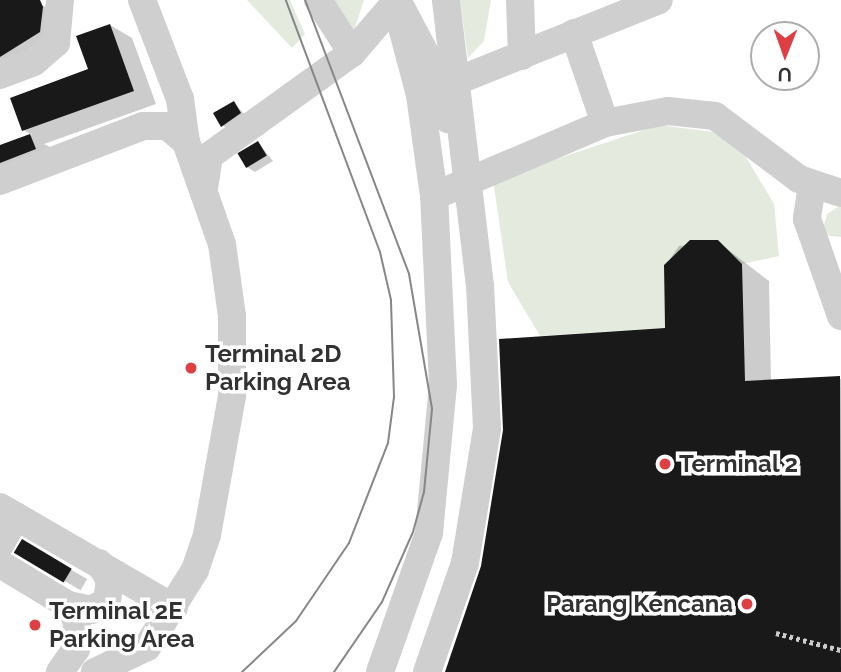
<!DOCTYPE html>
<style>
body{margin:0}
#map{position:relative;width:841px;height:672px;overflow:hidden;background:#fff;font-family:Raleway,sans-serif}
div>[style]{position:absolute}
.green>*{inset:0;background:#e4ebde}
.shadow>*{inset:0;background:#0003;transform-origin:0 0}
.building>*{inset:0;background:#191919;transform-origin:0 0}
.path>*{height:4.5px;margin-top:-2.25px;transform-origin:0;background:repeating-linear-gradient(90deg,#ccc 0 3.5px,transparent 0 7px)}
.minor>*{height:28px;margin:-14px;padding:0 14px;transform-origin:14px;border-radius:14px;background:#cfcfcf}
.tram>*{height:2px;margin:-1px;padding:0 1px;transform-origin:1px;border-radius:1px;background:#878787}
.minor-bridge>*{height:28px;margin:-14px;padding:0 14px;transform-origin:14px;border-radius:14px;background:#cfcfcf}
.dots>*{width:19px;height:19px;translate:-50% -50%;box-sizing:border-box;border:4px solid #fff;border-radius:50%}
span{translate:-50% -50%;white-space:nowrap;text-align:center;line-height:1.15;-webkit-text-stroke:7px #fff;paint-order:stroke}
.poi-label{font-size:24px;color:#323232;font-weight:700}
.left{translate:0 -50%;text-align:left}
.right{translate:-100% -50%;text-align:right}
.north{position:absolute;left:750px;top:21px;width:70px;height:70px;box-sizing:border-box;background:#fff;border:2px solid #adadad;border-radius:50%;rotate:181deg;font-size:19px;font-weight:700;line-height:28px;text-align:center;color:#323232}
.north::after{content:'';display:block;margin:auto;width:24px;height:32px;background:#de3f42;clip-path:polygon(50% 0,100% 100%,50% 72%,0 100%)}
</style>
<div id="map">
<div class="green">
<i style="clip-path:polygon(247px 0,290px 0,305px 34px,292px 48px)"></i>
<i style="clip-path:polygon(330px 0,364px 0,353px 34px)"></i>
<i style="clip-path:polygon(460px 0,491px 0,484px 41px,468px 58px)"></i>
<i style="clip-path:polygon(659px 125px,722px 133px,743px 152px,774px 204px,779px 256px,742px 264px,718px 240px,690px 240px,664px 265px,665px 328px,540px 336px,508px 282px,493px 180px)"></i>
<i style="clip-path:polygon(841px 205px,841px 237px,821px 235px,827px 214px)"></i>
</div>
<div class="shadow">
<i style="clip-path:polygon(0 0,33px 0,60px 15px,59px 43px,0 67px)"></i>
<i style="clip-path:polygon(110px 25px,132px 38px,156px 104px,44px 144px,52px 148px,0 192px,0 147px,32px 135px,23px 130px,91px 70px)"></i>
<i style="clip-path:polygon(234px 103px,247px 117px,230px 130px,222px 125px)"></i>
<i style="clip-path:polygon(258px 143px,273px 161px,255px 172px,247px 167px)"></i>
<i style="clip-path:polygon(718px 242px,769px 281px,771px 382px,841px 379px,841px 672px,446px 672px,667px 330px,666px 265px,679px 246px)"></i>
<i style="left:23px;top:542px;width:74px;height:13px;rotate:30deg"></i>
</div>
<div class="building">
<i style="clip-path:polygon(0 0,40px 0,43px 7px,40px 32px,0 57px)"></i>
<i style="clip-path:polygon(110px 24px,134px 91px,22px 131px,10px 98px,88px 69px,76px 36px)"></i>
<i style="clip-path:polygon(234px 101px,241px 113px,221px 127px,213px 113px)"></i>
<i style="clip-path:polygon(30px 134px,36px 149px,0 163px,0 145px)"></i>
<i style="left:258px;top:141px;width:17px;height:24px;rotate:59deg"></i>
<i style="clip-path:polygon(690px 240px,718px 240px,742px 264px,745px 381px,840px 376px,841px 672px,445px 672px,481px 566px,503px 430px,499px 339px,665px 328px,664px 265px)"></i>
<i style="left:22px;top:539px;width:58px;height:16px;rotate:31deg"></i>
</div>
<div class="path">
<i style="left:776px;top:633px;width:67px;rotate:14.7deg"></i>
</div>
<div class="minor">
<i style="left:142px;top:0;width:106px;rotate:69deg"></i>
<i style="left:180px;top:99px;width:43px;rotate:82.1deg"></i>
<i style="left:318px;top:0;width:63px;rotate:57.3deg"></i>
<i style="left:520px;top:0;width:56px;rotate:88deg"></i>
<i style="left:574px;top:33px;width:95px;rotate:71deg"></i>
<i style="left:0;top:75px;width:36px;rotate:-21deg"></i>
<i style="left:34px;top:62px;width:29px;rotate:-41deg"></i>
<i style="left:56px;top:43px;width:43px;rotate:-84.7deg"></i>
<i style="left:434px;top:90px;width:242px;rotate:-21.8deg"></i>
<i style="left:0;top:181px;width:153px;rotate:-21deg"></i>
<i style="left:143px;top:126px;width:24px"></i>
<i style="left:167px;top:126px;width:25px;rotate:40deg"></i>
<i style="left:186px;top:142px;width:108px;rotate:70.6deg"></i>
<i style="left:222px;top:244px;width:73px;rotate:82.1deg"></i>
<i style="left:232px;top:316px;width:80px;rotate:90deg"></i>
<i style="left:232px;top:396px;width:141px;rotate:100.2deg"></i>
<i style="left:207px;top:535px;width:37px;rotate:109deg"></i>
<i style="left:195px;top:570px;width:91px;rotate:121.9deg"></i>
<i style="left:147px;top:647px;width:58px;rotate:154.3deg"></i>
<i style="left:812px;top:186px;width:33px;rotate:99deg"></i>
<i style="left:807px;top:219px;width:103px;rotate:70.7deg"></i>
<i style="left:204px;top:188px;width:32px;rotate:-81deg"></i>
<i style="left:209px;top:156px;width:176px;rotate:-35.8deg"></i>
<i style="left:352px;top:53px;width:66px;rotate:-49.3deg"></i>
<i style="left:434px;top:196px;width:186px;rotate:-23.1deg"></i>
<i style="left:605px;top:123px;width:64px;rotate:-10.8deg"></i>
<i style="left:668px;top:111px;width:47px;rotate:6.1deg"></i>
<i style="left:715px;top:116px;width:105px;rotate:36.9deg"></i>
<i style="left:799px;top:179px;width:44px;rotate:18.4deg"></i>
<i style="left:0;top:507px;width:201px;rotate:30.1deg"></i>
<i style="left:0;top:545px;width:33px;rotate:-61deg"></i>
<i style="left:0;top:564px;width:79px;rotate:31.1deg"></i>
<i style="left:68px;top:605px;width:18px;rotate:61deg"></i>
<i style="left:77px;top:621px;width:28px;rotate:92deg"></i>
<i style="left:76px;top:649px;width:28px;rotate:125deg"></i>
<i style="left:68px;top:605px;width:24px;rotate:12deg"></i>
<i style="left:91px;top:610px;width:18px;rotate:-29deg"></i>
<i style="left:107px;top:601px;width:21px;rotate:-82deg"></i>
<i style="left:110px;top:580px;width:20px;rotate:-123deg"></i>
<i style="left:380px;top:672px;width:147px;rotate:-70.6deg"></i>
<i style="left:429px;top:533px;width:149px;rotate:-84.6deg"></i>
<i style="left:443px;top:385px;width:189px;rotate:-92.7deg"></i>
<i style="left:434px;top:196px;width:102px;rotate:-97.9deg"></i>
<i style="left:420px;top:95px;width:82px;rotate:-104.9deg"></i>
</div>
<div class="tram">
<i style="left:305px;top:0;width:293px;rotate:69.2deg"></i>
<i style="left:409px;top:274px;width:137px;rotate:80.3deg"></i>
<i style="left:432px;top:409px;width:83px;rotate:95.5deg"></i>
<i style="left:424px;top:492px;width:41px;rotate:105.4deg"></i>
<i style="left:413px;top:532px;width:77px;rotate:113.9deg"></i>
<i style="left:382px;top:602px;width:85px;rotate:124.4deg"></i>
<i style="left:242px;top:672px;width:74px;rotate:-43.4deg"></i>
<i style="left:296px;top:621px;width:94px;rotate:-55.8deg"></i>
<i style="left:349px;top:543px;width:107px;rotate:-68.7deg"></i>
<i style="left:388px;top:443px;width:46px;rotate:-82.6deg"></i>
<i style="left:394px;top:397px;width:97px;rotate:-91.8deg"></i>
<i style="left:391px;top:300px;width:49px;rotate:-102.9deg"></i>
<i style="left:380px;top:252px;width:269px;rotate:-110.5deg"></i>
</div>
<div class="minor-bridge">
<i style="left:397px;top:0;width:62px;rotate:62.2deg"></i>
<i style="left:426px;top:55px;width:68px;rotate:71deg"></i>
<i style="left:427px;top:672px;width:115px;rotate:-70.8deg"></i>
<i style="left:465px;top:563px;width:137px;rotate:-80.7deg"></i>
<i style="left:487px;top:428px;width:142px;rotate:-92.8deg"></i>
<i style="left:480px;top:286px;width:288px;rotate:-96.8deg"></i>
</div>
<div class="dots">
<i style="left:191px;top:368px;background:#de3f42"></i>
<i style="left:665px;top:464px;background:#de3f42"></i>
<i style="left:747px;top:604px;background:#de3f42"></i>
<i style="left:35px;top:625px;background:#de3f42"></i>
</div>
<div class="poi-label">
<span class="left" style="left:205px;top:368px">Terminal 2D<br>Parking Area</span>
<span class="left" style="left:679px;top:464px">Terminal 2</span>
<span class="right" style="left:733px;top:604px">Parang Kencana</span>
<span class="left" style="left:49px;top:625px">Terminal 2E<br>Parking Area</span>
</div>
<div class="north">U</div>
</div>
